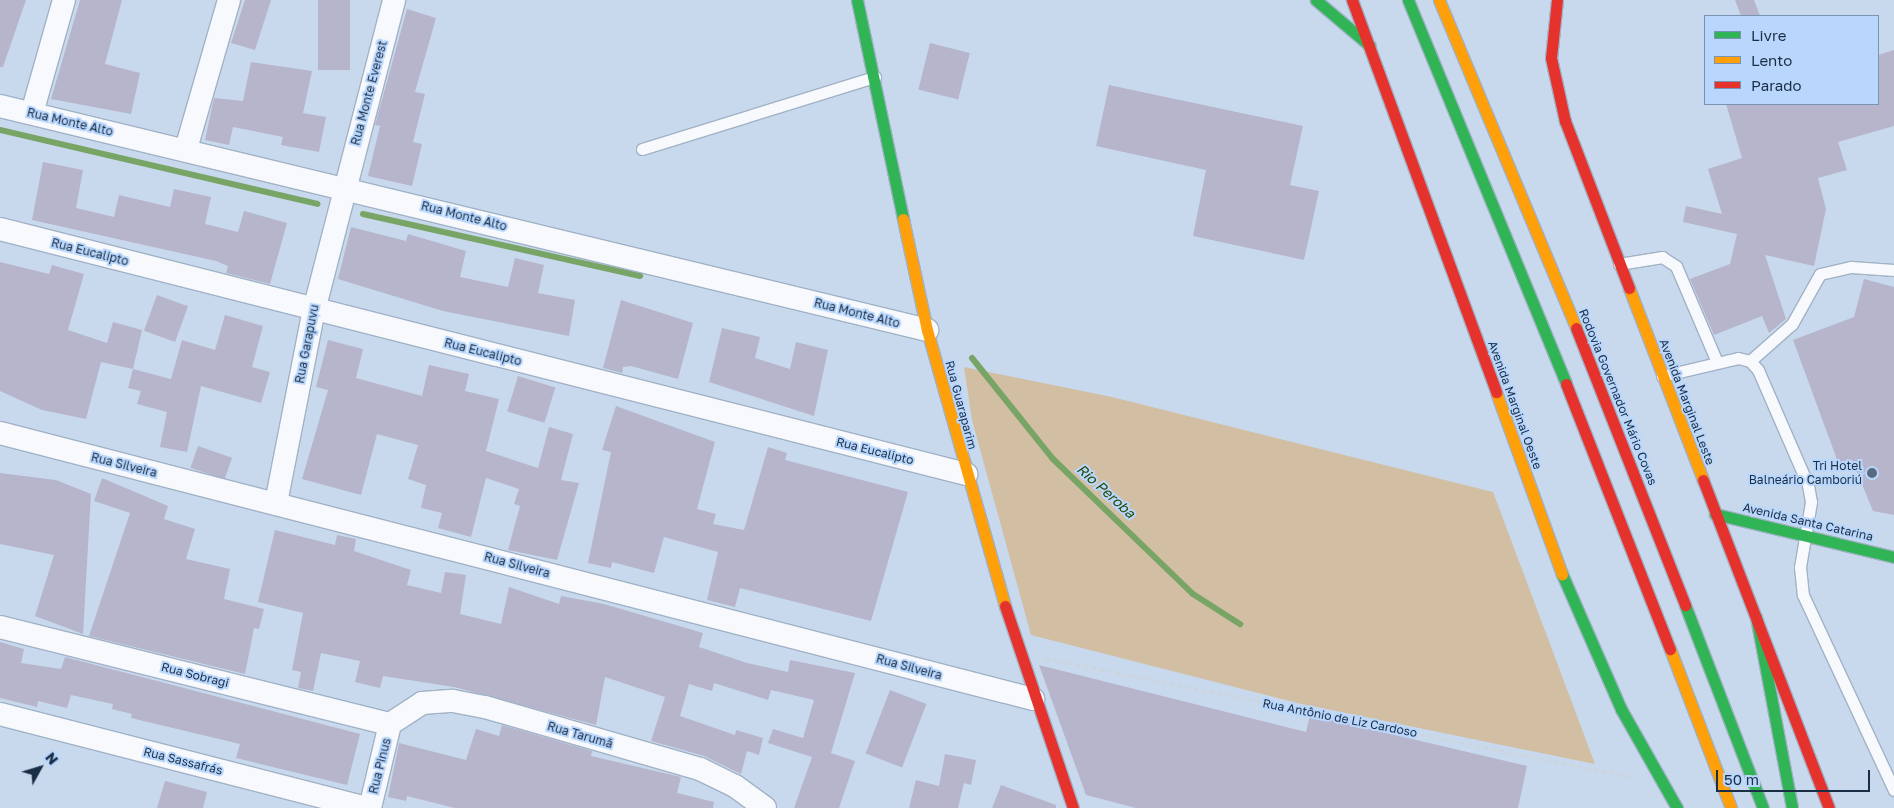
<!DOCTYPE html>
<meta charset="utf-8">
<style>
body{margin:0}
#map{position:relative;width:1894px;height:808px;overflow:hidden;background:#c8d9ee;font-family:"Golos Text",sans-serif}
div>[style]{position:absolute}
.green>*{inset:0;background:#d1bea3}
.stream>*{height:6px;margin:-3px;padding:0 3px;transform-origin:3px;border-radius:3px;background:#78a466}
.building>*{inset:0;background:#b6b5cb;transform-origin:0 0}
.path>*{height:3px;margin-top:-1.5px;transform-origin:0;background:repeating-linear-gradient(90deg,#ced4db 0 4px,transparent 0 8px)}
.roads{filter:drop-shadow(1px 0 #a1b2c6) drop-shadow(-1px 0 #a1b2c6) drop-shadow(0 1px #a1b2c6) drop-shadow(0 -1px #a1b2c6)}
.lane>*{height:11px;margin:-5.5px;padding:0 5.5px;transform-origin:5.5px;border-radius:5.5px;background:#f7f9fc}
.street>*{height:22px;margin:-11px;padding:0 11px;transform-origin:11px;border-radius:11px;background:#f7f9fc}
.fast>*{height:11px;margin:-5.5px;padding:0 5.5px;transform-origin:5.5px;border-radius:5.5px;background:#30b455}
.slow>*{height:11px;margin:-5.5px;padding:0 5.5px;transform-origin:5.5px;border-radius:5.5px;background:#ff9f0a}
.jam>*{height:11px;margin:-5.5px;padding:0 5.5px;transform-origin:5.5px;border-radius:5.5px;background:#e5322d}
.dots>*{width:14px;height:14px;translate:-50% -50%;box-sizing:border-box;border:2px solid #b9d7fd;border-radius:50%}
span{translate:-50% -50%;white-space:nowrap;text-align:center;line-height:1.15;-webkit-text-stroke:4px #b9d7fd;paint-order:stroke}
.street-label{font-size:12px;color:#1a2e46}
.poi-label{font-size:12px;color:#1a2e46}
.right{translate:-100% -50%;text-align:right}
.water-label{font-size:14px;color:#254a02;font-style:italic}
.legend{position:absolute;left:1704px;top:15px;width:175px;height:90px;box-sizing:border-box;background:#b9d7fd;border:1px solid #7993b4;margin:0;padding:6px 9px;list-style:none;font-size:15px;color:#1a2e46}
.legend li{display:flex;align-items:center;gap:10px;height:25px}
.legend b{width:25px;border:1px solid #7993b4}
.north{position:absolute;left:15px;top:743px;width:50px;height:50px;-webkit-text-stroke:4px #b9d7fd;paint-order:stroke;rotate:51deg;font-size:14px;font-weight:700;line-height:20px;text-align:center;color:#1a2e46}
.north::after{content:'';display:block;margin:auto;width:18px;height:22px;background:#1a2e46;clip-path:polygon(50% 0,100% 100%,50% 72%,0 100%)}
.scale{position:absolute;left:1716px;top:770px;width:154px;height:22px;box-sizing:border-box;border:2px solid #1a2e46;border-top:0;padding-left:6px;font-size:15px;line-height:18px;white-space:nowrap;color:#1a2e46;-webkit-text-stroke:4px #b9d7fd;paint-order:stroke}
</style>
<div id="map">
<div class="green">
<i style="clip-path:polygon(964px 367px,1112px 397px,1493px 492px,1595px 764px,1297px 703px,1031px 635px,972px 420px)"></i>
</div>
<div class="stream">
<i style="left:0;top:130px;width:326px;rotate:13.1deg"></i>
<i style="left:363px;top:214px;width:284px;rotate:12.6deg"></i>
<i style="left:972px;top:358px;width:128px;rotate:51.3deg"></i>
<i style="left:1052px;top:458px;width:196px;rotate:44deg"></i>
<i style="left:1193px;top:594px;width:56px;rotate:32.6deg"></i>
</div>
<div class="building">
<i style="clip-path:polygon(0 0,26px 0,3px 67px,0 67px)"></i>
<i style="clip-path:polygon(80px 0,122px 0,105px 64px,140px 73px,131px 114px,51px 99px)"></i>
<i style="clip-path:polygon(245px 0,271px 0,255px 50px,231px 43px)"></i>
<i style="left:318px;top:0;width:32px;height:70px"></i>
<i style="clip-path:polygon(1735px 0,1754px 0,1760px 16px,1741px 16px)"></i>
<i style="clip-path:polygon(407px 9px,436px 18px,415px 92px,425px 94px,413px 142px,422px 144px,412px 186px,368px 176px,380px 126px,375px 125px)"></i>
<i style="left:930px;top:43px;width:41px;height:48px;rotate:14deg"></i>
<i style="clip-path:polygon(1894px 50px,1894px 126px,1838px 142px,1847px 170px,1818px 178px,1826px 209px,1814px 266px,1765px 255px,1786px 319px,1769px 333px,1762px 316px,1714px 335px,1690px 279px,1730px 264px,1737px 234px,1683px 222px,1686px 206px,1722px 214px,1708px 169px,1742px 158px,1726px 104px,1878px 104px,1878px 55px)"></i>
<i style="clip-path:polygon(251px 62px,312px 71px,303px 113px,326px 117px,319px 152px,281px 145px,283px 137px,233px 127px,229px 145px,205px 140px,214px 98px,243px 101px)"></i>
<i style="clip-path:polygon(1109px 85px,1303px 126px,1290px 185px,1319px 191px,1304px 260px,1193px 236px,1206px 170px,1096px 146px)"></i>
<i style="clip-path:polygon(43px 162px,83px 170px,76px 208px,114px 217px,119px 195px,170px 207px,174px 189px,211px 197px,205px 224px,238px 232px,244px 211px,287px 223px,270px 284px,226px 273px,228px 266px,216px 261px,32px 220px)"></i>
<i style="clip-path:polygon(351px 227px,406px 241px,408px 234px,466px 251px,460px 277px,508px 287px,515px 258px,544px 265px,538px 293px,575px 300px,569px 336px,443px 311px,338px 279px)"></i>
<i style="clip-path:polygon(0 262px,49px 274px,52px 265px,84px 274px,68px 330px,107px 343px,113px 322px,142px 330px,133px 369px,101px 362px,86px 419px,42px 410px,0 391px)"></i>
<i style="clip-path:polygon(1864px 279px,1894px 287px,1894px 515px,1873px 511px,1852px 460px,1839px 465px,1793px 340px,1854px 317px)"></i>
<i style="left:157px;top:295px;width:33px;height:38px;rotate:20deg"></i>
<i style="clip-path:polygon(621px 300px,693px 323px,678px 379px,631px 366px,623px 367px,622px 373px,603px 368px)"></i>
<i style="clip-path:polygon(225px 315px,263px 326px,252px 367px,270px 372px,261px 403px,201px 386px,187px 452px,160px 447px,167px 412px,137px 404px,141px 391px,128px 388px,133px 369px,171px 379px,182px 340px,215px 350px)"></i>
<i style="clip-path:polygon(722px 328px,760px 337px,755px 358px,790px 369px,796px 342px,828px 350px,814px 416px,709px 382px)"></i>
<i style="clip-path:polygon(328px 340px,363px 349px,356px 378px,422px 396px,429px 365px,469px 374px,465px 391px,499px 399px,486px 451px,538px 468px,549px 427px,573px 434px,561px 480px,579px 483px,557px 560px,508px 550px,520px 506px,514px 504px,519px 489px,486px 478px,471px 537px,438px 528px,442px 513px,421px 508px,426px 485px,408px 479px,418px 445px,377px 434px,361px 495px,302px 479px,328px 390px,316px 387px)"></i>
<i style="left:518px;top:376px;width:39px;height:37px;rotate:17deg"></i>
<i style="clip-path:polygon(616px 406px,715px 442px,697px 509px,716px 514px,713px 524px,744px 530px,768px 447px,787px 453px,785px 460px,908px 492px,871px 621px,740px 588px,735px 607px,707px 600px,718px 552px,664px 537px,654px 573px,612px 562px,611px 568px,588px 563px,611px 452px,602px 450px)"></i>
<i style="left:198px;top:446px;width:36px;height:23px;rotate:19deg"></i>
<i style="clip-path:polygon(0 473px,56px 480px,91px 494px,83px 634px,35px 616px,54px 555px,0 544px)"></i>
<i style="clip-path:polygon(102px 478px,168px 506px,164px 519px,195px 529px,186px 559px,230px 569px,224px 599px,264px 609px,259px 629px,254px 628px,245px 674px,89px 636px,130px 513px,94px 501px)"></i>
<i style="clip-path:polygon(275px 530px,335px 545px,337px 535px,356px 539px,354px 551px,411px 570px,407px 585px,441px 593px,445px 572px,466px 575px,460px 614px,501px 624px,509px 587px,559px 604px,561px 596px,604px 604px,703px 633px,699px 647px,747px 663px,788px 672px,790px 660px,855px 673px,831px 753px,855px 761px,839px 808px,794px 808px,812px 757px,768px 743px,773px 729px,803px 738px,814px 700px,771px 690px,768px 700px,714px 683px,712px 691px,689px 684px,680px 716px,735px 735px,736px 730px,763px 738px,759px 755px,747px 751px,741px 774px,704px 756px,651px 741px,665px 697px,605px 677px,596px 725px,454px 687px,383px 676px,380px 688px,355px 682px,360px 661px,321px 653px,313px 691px,298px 688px,301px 672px,292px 670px,303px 613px,258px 602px)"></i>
<i style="clip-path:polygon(0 642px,24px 649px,21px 663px,61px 669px,65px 657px,360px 734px,347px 785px,236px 758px,240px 744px,131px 718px,132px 714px,112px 709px,113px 704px,71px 695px,67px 708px,38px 701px,37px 707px,0 698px)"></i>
<i style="clip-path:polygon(1039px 665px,1306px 732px,1310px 715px,1527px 766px,1518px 808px,1136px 808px,1086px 795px)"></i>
<i style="left:890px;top:690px;width:39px;height:68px;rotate:21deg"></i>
<i style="clip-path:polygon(502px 725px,592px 751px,591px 756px,681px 777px,677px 793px,714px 802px,713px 808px,455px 808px,407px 796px,406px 801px,388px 797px,399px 743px,466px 760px,476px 729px,499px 736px)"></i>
<i style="clip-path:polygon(945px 754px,976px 760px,971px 785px,964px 783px,958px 808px,909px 808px,916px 780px,939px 786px)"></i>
<i style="clip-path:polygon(165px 781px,207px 792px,203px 808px,157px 808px)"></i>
<i style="clip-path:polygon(1001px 785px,1056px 805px,1056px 808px,992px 808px)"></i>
</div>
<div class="path">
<i style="left:1045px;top:658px;width:599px;rotate:11.46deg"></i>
</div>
<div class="roads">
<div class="lane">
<i style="left:642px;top:149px;width:244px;rotate:-17.2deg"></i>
<i style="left:1619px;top:264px;width:44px;rotate:-9.2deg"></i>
<i style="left:1662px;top:257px;width:17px;rotate:33deg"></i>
<i style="left:1676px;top:266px;width:102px;rotate:66.9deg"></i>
<i style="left:1750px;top:361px;width:56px;rotate:-41.4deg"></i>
<i style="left:1792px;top:324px;width:57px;rotate:-60.8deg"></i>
<i style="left:1820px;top:274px;width:32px;rotate:-13deg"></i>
<i style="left:1851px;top:267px;width:43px;rotate:4deg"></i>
<i style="left:1662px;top:376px;width:78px;rotate:-13.3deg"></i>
<i style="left:1738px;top:358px;width:12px;rotate:14deg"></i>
<i style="left:1750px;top:361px;width:12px;rotate:48deg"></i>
<i style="left:1758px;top:370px;width:125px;rotate:66.5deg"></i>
<i style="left:1808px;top:485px;width:17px;rotate:80deg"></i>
<i style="left:1811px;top:502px;width:66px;rotate:99.6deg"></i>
<i style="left:1800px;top:567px;width:28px;rotate:84deg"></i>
<i style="left:1803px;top:595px;width:215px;rotate:65deg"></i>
</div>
<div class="street">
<i style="left:0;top:106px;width:954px;rotate:13.58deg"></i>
<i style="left:32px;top:113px;width:117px;rotate:-74.2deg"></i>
<i style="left:186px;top:149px;width:155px;rotate:-73.9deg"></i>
<i style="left:0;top:229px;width:997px;rotate:14.23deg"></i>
<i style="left:0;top:433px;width:1067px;rotate:14.44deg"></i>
<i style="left:276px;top:503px;width:197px;rotate:-78.9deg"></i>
<i style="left:314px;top:310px;width:320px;rotate:-75.5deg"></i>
<i style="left:0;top:627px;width:402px;rotate:14deg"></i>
<i style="left:0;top:714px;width:377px;rotate:14.4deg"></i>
<i style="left:390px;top:724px;width:38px;rotate:-33deg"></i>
<i style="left:422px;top:703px;width:31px;rotate:-4deg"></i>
<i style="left:453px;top:701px;width:33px;rotate:11deg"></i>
<i style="left:485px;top:707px;width:224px;rotate:16.1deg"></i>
<i style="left:700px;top:769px;width:39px;rotate:26deg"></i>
<i style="left:735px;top:786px;width:37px;rotate:36deg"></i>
<i style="left:370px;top:808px;width:86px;rotate:-76.6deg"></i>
</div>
<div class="fast">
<i style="left:857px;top:0;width:224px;rotate:78.1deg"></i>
<i style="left:1316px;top:0;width:70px;rotate:40.3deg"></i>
<i style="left:1408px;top:0;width:415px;rotate:67.6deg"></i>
<i style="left:1715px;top:514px;width:184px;rotate:13.5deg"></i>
<i style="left:1562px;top:574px;width:147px;rotate:66.4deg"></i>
<i style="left:1621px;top:709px;width:114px;rotate:60.5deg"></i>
<i style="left:1685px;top:605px;width:217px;rotate:69deg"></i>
<i style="left:1756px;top:617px;width:194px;rotate:79.3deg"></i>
</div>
<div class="slow">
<i style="left:1439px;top:0;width:355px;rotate:67.3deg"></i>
<i style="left:903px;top:219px;width:114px;rotate:77.8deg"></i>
<i style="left:927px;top:330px;width:287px;rotate:74.2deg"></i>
<i style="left:1629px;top:288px;width:206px;rotate:68.9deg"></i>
<i style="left:1496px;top:392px;width:194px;rotate:70.1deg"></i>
<i style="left:1670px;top:649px;width:170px;rotate:69deg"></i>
</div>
<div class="jam">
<i style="left:1352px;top:0;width:418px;rotate:69.8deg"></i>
<i style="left:1557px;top:0;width:58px;rotate:95.9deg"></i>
<i style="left:1551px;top:58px;width:65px;rotate:77.5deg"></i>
<i style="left:1565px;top:121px;width:179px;rotate:69deg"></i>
<i style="left:1576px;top:328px;width:298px;rotate:68.5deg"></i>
<i style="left:1566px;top:384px;width:285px;rotate:68.6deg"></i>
<i style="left:1703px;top:480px;width:351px;rotate:69deg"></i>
<i style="left:1005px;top:606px;width:213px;rotate:71.4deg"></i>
</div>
</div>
<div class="dots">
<i style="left:1872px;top:473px;background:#576a81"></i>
</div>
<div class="street-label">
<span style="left:369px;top:93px;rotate:-75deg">Rua Monte Everest</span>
<span style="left:70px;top:122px;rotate:13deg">Rua Monte Alto</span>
<span style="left:464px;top:216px;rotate:14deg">Rua Monte Alto</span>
<span style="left:90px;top:252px;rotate:14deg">Rua Eucalipto</span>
<span style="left:857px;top:313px;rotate:14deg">Rua Monte Alto</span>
<span style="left:307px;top:344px;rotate:-79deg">Rua Garapuvu</span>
<span style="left:483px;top:352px;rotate:14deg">Rua Eucalipto</span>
<span style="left:1618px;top:397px;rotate:68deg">Rodovia Governador Mário Covas</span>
<span style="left:1687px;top:402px;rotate:69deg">Avenida Marginal Leste</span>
<span style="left:961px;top:405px;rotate:75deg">Rua Guaraparim</span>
<span style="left:1515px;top:405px;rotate:70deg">Avenida Marginal Oeste</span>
<span style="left:875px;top:451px;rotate:14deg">Rua Eucalipto</span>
<span style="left:124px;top:465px;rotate:14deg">Rua Silveira</span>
<span style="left:1808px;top:522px;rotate:13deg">Avenida Santa Catarina</span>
<span style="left:517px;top:565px;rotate:15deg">Rua Silveira</span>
<span style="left:909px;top:667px;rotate:15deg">Rua Silveira</span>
<span style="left:195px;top:675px;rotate:14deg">Rua Sobragi</span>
<span style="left:1340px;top:718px;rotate:11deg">Rua Antônio de Liz Cardoso</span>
<span style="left:580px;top:735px;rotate:16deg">Rua Tarumã</span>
<span style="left:183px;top:761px;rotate:14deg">Rua Sassafrás</span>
<span style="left:380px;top:766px;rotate:-76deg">Rua Pinus</span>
</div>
<div class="poi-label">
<span class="right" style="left:1862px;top:473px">Tri Hotel<br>Balneário Camboriú</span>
</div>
<div class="water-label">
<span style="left:1106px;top:491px;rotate:42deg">Rio Peroba</span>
</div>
<ul class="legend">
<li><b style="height:6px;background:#30b455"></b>Livre</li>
<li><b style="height:6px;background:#ff9f0a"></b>Lento</li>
<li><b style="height:6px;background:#e5322d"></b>Parado</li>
</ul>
<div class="north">N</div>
<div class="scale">50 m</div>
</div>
